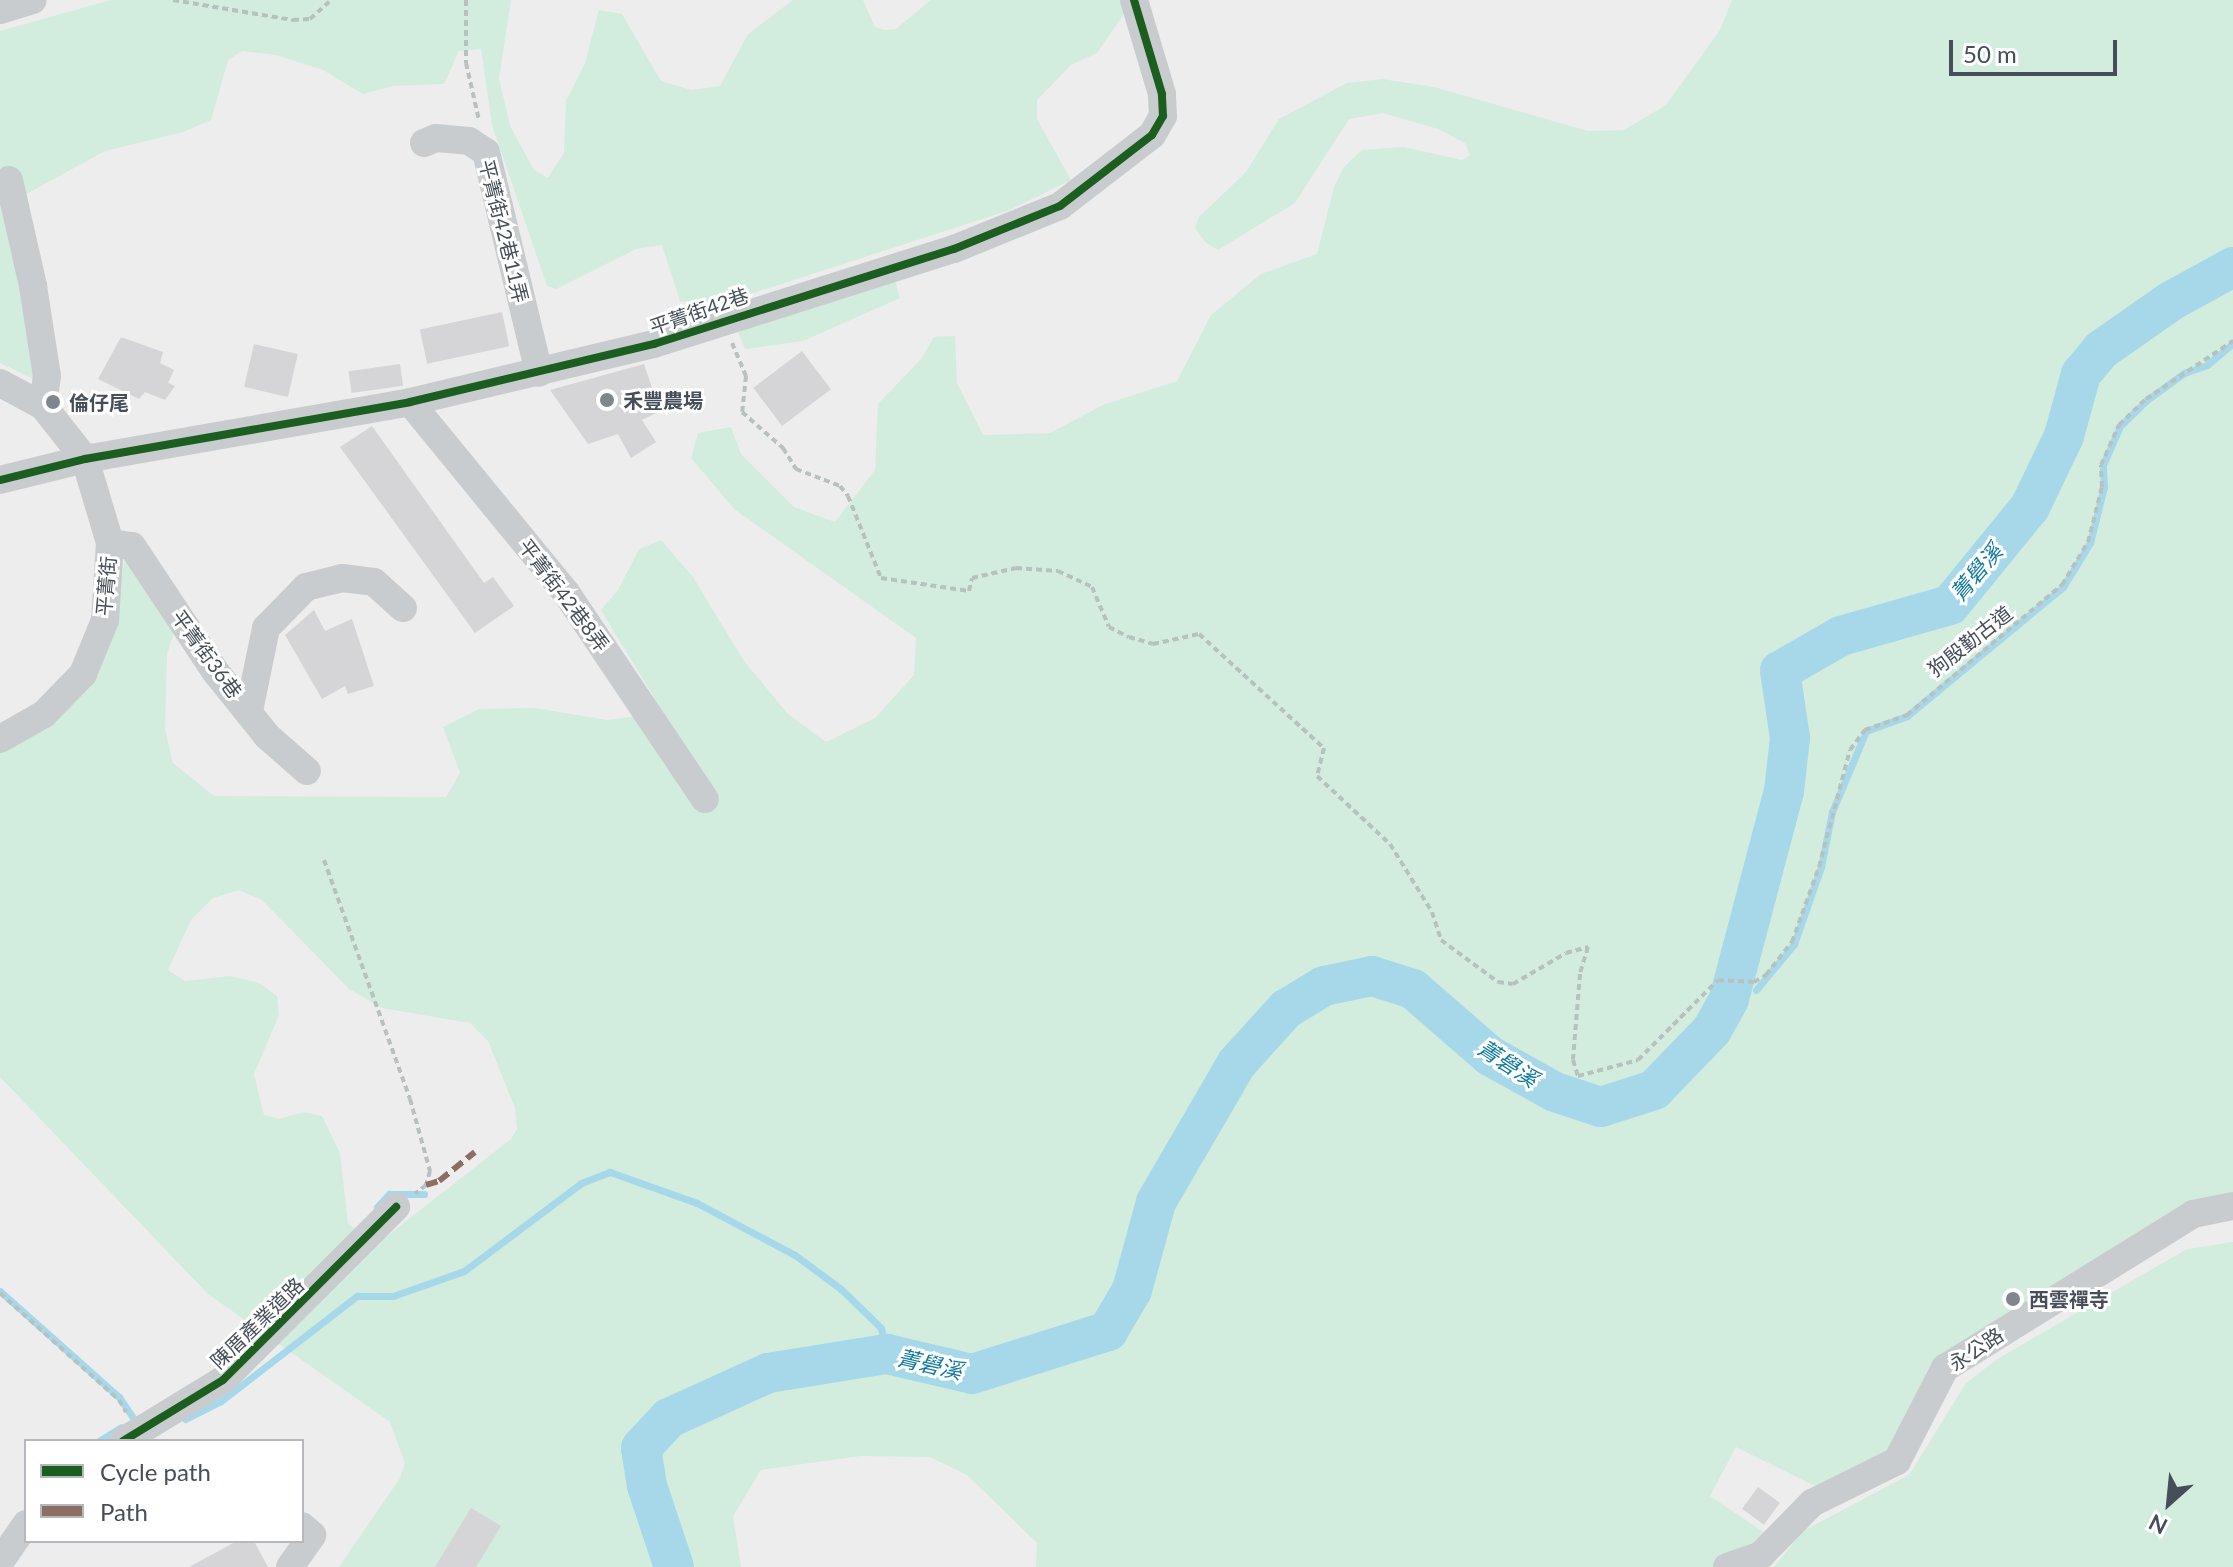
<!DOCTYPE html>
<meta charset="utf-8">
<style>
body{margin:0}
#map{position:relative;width:2233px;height:1567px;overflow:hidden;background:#eeeded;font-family:Lato,"Noto Sans TC",sans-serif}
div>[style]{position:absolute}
.green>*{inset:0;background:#d2ecde}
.stream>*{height:7px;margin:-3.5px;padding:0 3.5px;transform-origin:3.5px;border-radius:3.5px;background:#a7d8ea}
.river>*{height:40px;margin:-20px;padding:0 20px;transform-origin:20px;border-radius:20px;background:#a7d8ea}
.building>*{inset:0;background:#d5d5d7;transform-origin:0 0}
.path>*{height:4px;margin-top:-2px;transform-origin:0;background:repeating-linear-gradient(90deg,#b7c2bf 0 6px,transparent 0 10px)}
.minor>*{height:28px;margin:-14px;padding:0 14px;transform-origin:14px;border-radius:14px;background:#c9ccce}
.quiet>*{height:6px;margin-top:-3px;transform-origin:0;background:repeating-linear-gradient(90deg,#8d6e63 0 12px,transparent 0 18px)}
.cycleway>*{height:8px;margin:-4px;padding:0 4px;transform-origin:4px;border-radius:4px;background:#1b5e20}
.dots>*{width:22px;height:22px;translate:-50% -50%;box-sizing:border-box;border:4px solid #fff;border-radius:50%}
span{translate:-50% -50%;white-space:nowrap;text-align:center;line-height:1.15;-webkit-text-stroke:6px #fff;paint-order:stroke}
.street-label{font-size:20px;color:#454e59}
.poi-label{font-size:20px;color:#454e59;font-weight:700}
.left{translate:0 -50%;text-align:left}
.water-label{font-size:22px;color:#107aa0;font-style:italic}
.legend{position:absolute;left:24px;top:1439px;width:280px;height:104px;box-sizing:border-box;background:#fff;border:2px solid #b5b8bd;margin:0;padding:10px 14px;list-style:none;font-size:24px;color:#454e59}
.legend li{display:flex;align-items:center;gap:16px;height:40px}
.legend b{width:40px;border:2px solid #b5b8bd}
.north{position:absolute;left:2129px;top:1463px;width:80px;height:80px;-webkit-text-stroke:6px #fff;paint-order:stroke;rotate:207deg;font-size:22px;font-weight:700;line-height:32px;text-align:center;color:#454e59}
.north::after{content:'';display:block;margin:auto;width:28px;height:36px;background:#454e59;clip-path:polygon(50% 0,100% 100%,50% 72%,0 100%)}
.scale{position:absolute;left:1949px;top:40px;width:168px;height:36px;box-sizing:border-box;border:4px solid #454e59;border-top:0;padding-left:10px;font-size:24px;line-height:28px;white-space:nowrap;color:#454e59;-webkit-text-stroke:6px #fff;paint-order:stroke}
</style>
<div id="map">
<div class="green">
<i style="clip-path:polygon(111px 0,511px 0,499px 78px,510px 126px,534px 170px,548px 178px,564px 153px,566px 101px,585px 63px,599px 10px,622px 14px,661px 81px,691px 90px,720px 86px,748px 34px,793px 0,863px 0,875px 27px,885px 30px,896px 29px,931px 0,1123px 0,1123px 15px,1097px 53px,1071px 65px,1037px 100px,1037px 119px,1071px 180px,1007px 211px,747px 295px,698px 305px,680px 301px,662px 245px,636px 249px,556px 289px,547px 286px,492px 125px,481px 49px,459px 51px,444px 84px,393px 86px,363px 94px,323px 70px,276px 55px,242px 51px,228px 60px,211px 120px,183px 132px,105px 151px,21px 197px,40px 382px,0 363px,0 31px)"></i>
<i style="clip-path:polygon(evenodd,1732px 0,2233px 0,2233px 1196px,1998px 1321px,1891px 1453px,1821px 1489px,1736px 1447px,1710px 1496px,1771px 1537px,1719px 1567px,1036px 1567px,1037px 1543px,967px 1475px,930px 1457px,860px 1456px,761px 1470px,733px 1516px,741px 1567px,339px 1567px,400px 1478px,405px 1463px,390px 1422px,208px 1294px,0 1077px,0 751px,111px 641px,125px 556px,176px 625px,167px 655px,165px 729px,173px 763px,214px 796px,446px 797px,460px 773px,443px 727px,479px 709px,535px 708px,607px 720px,637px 716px,655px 699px,601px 610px,618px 590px,639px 549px,661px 540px,693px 577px,744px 661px,788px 714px,826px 742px,875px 718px,914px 675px,916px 638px,734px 509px,691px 458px,698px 433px,731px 427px,741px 454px,794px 507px,835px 522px,875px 470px,878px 404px,921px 359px,934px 337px,955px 336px,957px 383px,983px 435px,1050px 433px,1103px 405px,1177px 381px,1211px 315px,1261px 274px,1317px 254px,1334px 187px,1344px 167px,1362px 150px,1404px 147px,1462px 160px,1470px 155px,1465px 143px,1438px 129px,1383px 113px,1349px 119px,1295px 203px,1218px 250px,1205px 242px,1195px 228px,1199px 217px,1246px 172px,1279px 119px,1347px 83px,1382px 79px,1434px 87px,1588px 131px,1624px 130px,1666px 105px,1720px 30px,1732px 0,239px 890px,262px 900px,349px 989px,382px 1008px,470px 1023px,488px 1041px,515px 1108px,517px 1129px,511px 1139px,378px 1243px,348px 1224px,340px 1153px,322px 1116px,304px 1112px,279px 1119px,264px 1115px,254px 1074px,279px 1015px,277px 996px,259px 983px,230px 976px,185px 981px,168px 970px,191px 920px,213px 898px,239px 890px)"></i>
<i style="clip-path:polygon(894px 277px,900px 298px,803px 341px,745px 349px,736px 327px)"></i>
<i style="clip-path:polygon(2233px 1242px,2233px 1567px,1774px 1567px,1803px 1531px,1909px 1475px,1966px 1383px,1999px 1358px,2187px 1249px)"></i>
</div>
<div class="stream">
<i style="left:1756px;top:990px;width:60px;rotate:-50.4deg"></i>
<i style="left:1794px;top:944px;width:82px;rotate:-70.7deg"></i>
<i style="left:1821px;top:867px;width:56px;rotate:-78.7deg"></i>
<i style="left:1832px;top:812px;width:88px;rotate:-67.2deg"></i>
<i style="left:1866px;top:731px;width:44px;rotate:-20.1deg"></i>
<i style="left:1907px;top:716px;width:202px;rotate:-39.6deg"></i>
<i style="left:2063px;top:587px;width:52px;rotate:-58.5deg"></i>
<i style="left:2090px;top:543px;width:58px;rotate:-76deg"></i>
<i style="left:2104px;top:487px;width:22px;rotate:-93deg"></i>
<i style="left:2103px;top:465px;width:43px;rotate:-66.4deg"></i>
<i style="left:2120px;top:426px;width:37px;rotate:-44deg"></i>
<i style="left:2147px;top:400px;width:46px;rotate:-36.1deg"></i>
<i style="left:2184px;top:373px;width:24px;rotate:-19deg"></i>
<i style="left:2207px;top:365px;width:34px;rotate:-40deg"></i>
<i style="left:1712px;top:1030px;width:41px;rotate:-43deg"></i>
<i style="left:377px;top:1207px;width:18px;rotate:-47deg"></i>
<i style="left:389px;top:1194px;width:35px"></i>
<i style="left:0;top:1291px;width:159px;rotate:41.7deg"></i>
<i style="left:119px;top:1397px;width:27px;rotate:56deg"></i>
<i style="left:185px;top:1419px;width:40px;rotate:-26.6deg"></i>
<i style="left:221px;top:1401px;width:172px;rotate:-37.7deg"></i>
<i style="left:357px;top:1296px;width:36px"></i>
<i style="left:393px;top:1296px;width:75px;rotate:-19.4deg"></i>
<i style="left:464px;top:1271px;width:146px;rotate:-36.9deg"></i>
<i style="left:581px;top:1183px;width:31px;rotate:-21deg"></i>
<i style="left:610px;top:1172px;width:92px;rotate:19.6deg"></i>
<i style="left:697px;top:1203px;width:111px;rotate:28deg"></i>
<i style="left:795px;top:1255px;width:57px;rotate:36.5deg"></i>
<i style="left:841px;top:1289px;width:56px;rotate:44.3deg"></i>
<i style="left:881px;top:1328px;width:27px;rotate:77deg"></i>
<i style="left:99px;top:1441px;width:26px;rotate:-32deg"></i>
</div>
<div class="river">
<i style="left:674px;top:1567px;width:85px;rotate:-108.4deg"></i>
<i style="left:647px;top:1486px;width:38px;rotate:-99deg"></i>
<i style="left:641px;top:1448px;width:41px;rotate:-47deg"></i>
<i style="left:669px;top:1418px;width:109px;rotate:-24.4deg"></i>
<i style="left:768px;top:1373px;width:121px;rotate:-9.1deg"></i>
<i style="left:887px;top:1354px;width:87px;rotate:13.2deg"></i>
<i style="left:972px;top:1374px;width:143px;rotate:-17.5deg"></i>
<i style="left:1108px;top:1331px;width:48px;rotate:-59.7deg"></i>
<i style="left:1132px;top:1290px;width:91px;rotate:-74.7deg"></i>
<i style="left:1156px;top:1202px;width:161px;rotate:-59.8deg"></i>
<i style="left:1237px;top:1063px;width:73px;rotate:-47.8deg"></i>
<i style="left:1286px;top:1009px;width:44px;rotate:-31.2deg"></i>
<i style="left:1324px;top:986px;width:49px;rotate:-11.8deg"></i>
<i style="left:1372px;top:976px;width:43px;rotate:17.6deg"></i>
<i style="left:1413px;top:989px;width:102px;rotate:41deg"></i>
<i style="left:1490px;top:1056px;width:74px;rotate:29deg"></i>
<i style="left:1555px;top:1092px;width:48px;rotate:18.1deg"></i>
<i style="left:1601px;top:1107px;width:56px;rotate:-17.8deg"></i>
<i style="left:1654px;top:1090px;width:83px;rotate:-46deg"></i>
<i style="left:1712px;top:1030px;width:35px;rotate:-61deg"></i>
<i style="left:1729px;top:999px;width:215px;rotate:-75.2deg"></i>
<i style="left:1784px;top:791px;width:53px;rotate:-83.5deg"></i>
<i style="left:1790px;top:738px;width:68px;rotate:-98.5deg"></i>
<i style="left:1780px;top:671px;width:70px;rotate:-29.8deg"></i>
<i style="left:1841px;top:636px;width:113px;rotate:-15.9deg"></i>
<i style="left:1950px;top:605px;width:127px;rotate:-50.8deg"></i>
<i style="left:2030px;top:507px;width:79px;rotate:-64.4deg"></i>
<i style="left:2064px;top:436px;width:64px;rotate:-74.7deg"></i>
<i style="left:2081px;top:374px;width:31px;rotate:-50deg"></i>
<i style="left:2101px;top:350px;width:85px;rotate:-35deg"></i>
<i style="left:2171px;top:301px;width:71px;rotate:-28.7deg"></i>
</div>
<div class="building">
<i style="left:502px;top:312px;width:35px;height:84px;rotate:78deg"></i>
<i style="clip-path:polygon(121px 337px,163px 352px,160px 363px,174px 370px,168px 383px,175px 386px,165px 400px,145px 392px,139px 399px,98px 379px)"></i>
<i style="left:254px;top:344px;width:45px;height:44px;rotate:13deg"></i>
<i style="left:802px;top:351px;width:48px;height:61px;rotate:53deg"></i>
<i style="left:400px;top:364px;width:22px;height:52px;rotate:82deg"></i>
<i style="clip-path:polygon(644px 364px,660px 411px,642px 420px,656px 442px,631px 458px,618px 434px,588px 444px,550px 390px)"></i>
<i style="clip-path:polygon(372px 426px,484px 583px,493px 577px,514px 606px,475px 633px,340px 447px)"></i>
<i style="clip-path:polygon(314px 610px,325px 631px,352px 619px,374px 686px,348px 694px,345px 686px,322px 699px,285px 635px)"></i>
<i style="left:1758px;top:1487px;width:27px;height:27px;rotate:36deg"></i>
<i style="clip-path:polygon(471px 1508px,501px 1526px,476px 1567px,435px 1567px)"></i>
<i style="clip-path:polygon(237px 1541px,254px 1541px,268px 1567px,189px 1567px)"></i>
</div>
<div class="path">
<i style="left:173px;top:0;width:122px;rotate:9.5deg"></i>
<i style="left:293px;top:20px;width:17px;rotate:-3deg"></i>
<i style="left:310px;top:19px;width:28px;rotate:-42deg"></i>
<i style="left:466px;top:0;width:63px;rotate:90deg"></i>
<i style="left:466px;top:63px;width:58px;rotate:77.2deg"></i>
<i style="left:732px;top:343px;width:36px;rotate:67deg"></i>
<i style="left:746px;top:376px;width:36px;rotate:96deg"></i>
<i style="left:742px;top:412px;width:55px;rotate:41.3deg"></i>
<i style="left:783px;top:448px;width:25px;rotate:58deg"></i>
<i style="left:796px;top:469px;width:47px;rotate:21.1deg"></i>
<i style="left:840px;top:486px;width:13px;rotate:51deg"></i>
<i style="left:848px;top:496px;width:88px;rotate:68.1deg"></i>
<i style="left:881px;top:578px;width:89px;rotate:8.4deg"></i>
<i style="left:969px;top:591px;width:13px;rotate:-77deg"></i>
<i style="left:972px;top:578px;width:45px;rotate:-12.8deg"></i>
<i style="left:1016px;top:568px;width:42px;rotate:4.1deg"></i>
<i style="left:1058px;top:571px;width:38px;rotate:25deg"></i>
<i style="left:1092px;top:587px;width:43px;rotate:67deg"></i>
<i style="left:1109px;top:627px;width:22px;rotate:27deg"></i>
<i style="left:1129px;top:637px;width:25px;rotate:16deg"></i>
<i style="left:1153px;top:644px;width:47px;rotate:-12.3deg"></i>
<i style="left:1199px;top:634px;width:169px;rotate:42.4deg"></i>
<i style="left:1324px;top:748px;width:29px;rotate:104deg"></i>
<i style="left:1317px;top:776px;width:100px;rotate:43deg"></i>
<i style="left:1390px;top:844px;width:80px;rotate:58.3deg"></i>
<i style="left:1432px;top:912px;width:29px;rotate:72deg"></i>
<i style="left:1441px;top:940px;width:71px;rotate:36.4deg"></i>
<i style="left:1498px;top:982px;width:15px;rotate:8deg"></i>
<i style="left:1513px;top:984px;width:61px;rotate:-30.3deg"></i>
<i style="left:1566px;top:953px;width:23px;rotate:-15deg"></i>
<i style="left:1588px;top:947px;width:28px;rotate:107deg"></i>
<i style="left:1580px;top:974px;width:86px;rotate:94.7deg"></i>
<i style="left:1573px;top:1060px;width:17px;rotate:73deg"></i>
<i style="left:1578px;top:1076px;width:62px;rotate:-14.9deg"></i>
<i style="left:1638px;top:1060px;width:113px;rotate:-45deg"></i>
<i style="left:1718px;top:980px;width:36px;rotate:3deg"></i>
<i style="left:1754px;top:982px;width:14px;rotate:-30deg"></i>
<i style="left:1766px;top:975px;width:42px;rotate:-51.8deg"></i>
<i style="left:1792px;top:942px;width:80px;rotate:-70.2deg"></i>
<i style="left:1819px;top:867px;width:121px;rotate:-75.2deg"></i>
<i style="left:1850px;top:750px;width:25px;rotate:-53deg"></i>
<i style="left:1865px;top:730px;width:45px;rotate:-19.7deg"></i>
<i style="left:1907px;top:715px;width:202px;rotate:-40deg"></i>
<i style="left:2062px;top:585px;width:50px;rotate:-58.8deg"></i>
<i style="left:2088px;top:542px;width:57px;rotate:-75.7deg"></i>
<i style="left:2102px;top:487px;width:22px;rotate:-93deg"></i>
<i style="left:2101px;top:465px;width:44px;rotate:-65.8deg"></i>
<i style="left:2119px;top:425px;width:37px;rotate:-44deg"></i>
<i style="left:2146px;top:399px;width:105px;rotate:-33.7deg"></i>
<i style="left:324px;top:860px;width:254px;rotate:70.2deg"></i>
<i style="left:410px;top:1099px;width:75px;rotate:74.5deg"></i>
<i style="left:430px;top:1171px;width:15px;rotate:106deg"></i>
<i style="left:426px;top:1185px;width:14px;rotate:141deg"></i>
<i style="left:0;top:1293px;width:160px;rotate:42deg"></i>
<i style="left:119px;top:1400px;width:14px;rotate:60deg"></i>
</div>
<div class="minor">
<i style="left:0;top:10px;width:34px;rotate:-17deg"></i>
<i style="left:424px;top:143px;width:13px;rotate:-23deg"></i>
<i style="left:436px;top:138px;width:33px;rotate:5deg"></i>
<i style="left:469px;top:141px;width:20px;rotate:33deg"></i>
<i style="left:486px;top:152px;width:227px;rotate:76.5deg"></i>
<i style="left:9px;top:180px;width:109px;rotate:77.2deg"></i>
<i style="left:33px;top:286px;width:91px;rotate:81.2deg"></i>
<i style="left:47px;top:376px;width:30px;rotate:98deg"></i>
<i style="left:0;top:383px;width:49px;rotate:28.1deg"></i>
<i style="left:43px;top:406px;width:68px;rotate:51.6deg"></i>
<i style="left:85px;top:459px;width:88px;rotate:73.4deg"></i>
<i style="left:110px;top:543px;width:77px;rotate:93.7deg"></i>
<i style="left:105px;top:620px;width:58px;rotate:112.2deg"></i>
<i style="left:83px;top:674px;width:56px;rotate:134.3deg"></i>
<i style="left:44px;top:714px;width:51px;rotate:150.4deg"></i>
<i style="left:410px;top:402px;width:248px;rotate:50.7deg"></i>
<i style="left:567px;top:594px;width:247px;rotate:56.1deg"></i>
<i style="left:0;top:480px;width:88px;rotate:-13.9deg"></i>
<i style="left:85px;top:459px;width:330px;rotate:-9.9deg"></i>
<i style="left:410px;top:402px;width:251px;rotate:-13.4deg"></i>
<i style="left:654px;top:344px;width:315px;rotate:-17.6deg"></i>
<i style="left:954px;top:249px;width:114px;rotate:-22.1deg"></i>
<i style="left:1060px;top:206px;width:116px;rotate:-37.7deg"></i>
<i style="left:1152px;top:135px;width:22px;rotate:-60deg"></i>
<i style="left:1163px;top:116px;width:22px;rotate:-93deg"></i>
<i style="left:1162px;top:94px;width:98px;rotate:-106.6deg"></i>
<i style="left:110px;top:543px;width:22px;rotate:8deg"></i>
<i style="left:132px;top:546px;width:150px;rotate:56.4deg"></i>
<i style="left:215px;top:671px;width:83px;rotate:51.3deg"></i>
<i style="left:267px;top:736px;width:53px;rotate:41.2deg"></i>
<i style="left:249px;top:711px;width:85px;rotate:-78.4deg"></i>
<i style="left:266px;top:628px;width:57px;rotate:-45.7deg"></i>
<i style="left:306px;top:587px;width:37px;rotate:-14deg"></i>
<i style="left:342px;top:578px;width:32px;rotate:7deg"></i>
<i style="left:374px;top:582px;width:39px;rotate:42deg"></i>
<i style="left:123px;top:1441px;width:117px;rotate:-31.4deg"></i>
<i style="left:223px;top:1380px;width:245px;rotate:-45deg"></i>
<i style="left:0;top:1562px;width:46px;rotate:-55.6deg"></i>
<i style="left:290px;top:1567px;width:39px;rotate:-55deg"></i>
<i style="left:312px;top:1535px;width:13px;rotate:-138deg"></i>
<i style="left:1727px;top:1567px;width:36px;rotate:-19deg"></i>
<i style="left:1761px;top:1555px;width:73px;rotate:-45.6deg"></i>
<i style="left:1812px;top:1503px;width:95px;rotate:-26.3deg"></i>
<i style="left:1897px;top:1461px;width:105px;rotate:-62.7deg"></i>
<i style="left:1945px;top:1368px;width:292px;rotate:-31.8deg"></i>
<i style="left:2193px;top:1214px;width:41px;rotate:-11.3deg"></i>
</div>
<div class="quiet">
<i style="left:426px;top:1185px;width:14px;rotate:-17deg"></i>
<i style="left:439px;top:1181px;width:46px;rotate:-38.9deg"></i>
</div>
<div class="cycleway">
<i style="left:0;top:480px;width:88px;rotate:-13.9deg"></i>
<i style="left:85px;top:459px;width:330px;rotate:-9.9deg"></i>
<i style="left:410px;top:402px;width:251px;rotate:-13.4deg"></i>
<i style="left:654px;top:344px;width:315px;rotate:-17.6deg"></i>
<i style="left:954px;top:249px;width:114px;rotate:-22.1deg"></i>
<i style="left:1060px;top:206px;width:116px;rotate:-37.7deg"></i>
<i style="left:1152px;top:135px;width:22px;rotate:-60deg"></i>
<i style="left:1163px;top:116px;width:22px;rotate:-93deg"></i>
<i style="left:1162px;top:94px;width:98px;rotate:-106.6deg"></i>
<i style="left:123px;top:1441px;width:117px;rotate:-31.4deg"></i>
<i style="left:223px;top:1380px;width:245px;rotate:-45deg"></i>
</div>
<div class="dots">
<i style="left:607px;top:400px;background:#80868d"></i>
<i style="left:53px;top:402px;background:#80868d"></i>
<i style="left:2013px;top:1299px;background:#80868d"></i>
</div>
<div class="street-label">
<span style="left:504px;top:231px;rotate:76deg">平菁街42巷11弄</span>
<span style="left:699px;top:311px;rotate:-19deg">平菁街42巷</span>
<span style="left:106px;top:586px;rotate:-85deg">平菁街</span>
<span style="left:564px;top:595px;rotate:53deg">平菁街42巷8弄</span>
<span style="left:1970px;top:641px;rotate:-38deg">狗殷勤古道</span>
<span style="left:207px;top:654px;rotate:54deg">平菁街36巷</span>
<span style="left:257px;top:1323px;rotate:-44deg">陳厝產業道路</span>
<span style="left:1976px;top:1349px;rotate:-34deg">永公路</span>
</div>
<div class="poi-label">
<span class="left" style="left:623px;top:400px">禾豐農場</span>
<span class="left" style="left:69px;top:402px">倫仔尾</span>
<span class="left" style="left:2029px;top:1299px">西雲禪寺</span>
</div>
<div class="water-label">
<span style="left:1976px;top:572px;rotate:-50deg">菁礐溪</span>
<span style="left:1508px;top:1063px;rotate:33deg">菁礐溪</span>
<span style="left:930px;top:1364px;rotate:13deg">菁礐溪</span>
</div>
<ul class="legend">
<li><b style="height:10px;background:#1b5e20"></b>Cycle path</li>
<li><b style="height:10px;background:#8d6e63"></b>Path</li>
</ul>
<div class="north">N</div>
<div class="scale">50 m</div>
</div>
